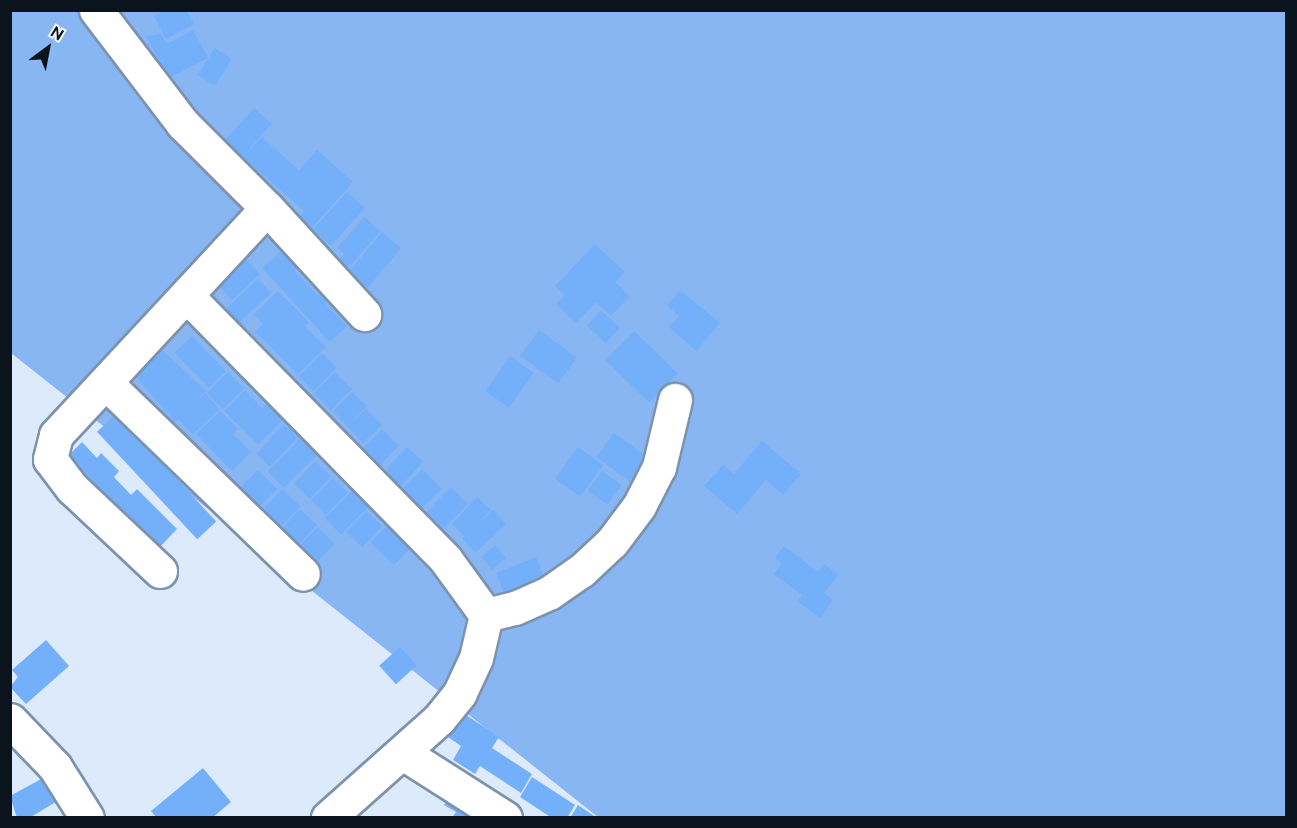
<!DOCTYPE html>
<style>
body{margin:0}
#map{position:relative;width:1297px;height:828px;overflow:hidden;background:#dceafb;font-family:Ubuntu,sans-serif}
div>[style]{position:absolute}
.forest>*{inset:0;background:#87b6f2}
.building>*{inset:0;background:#74b0fa;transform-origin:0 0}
.roads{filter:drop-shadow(2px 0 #7d92ad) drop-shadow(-2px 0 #7d92ad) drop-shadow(0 2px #7d92ad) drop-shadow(0 -2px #7d92ad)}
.minor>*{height:33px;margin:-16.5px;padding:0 16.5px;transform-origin:16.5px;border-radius:16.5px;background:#fff}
span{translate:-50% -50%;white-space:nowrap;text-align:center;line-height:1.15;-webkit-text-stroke:5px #f1f6fc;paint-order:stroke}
.frame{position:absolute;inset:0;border:12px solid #0b131d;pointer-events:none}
.north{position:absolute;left:18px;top:18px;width:60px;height:60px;-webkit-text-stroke:4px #f1f6fc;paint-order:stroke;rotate:32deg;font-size:16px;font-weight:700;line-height:24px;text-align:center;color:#0b131d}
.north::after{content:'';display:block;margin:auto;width:21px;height:27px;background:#0b131d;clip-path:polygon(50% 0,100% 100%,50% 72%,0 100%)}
</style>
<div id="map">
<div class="forest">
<i style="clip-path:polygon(10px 11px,1286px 11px,1286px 817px,598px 817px,11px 353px)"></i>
</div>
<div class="building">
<i style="clip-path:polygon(165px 10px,186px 10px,194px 24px,166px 39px,154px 16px)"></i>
<i style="clip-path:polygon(193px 30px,208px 58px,169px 78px,146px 36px,161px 34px,167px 44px)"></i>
<i style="left:215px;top:48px;width:20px;height:32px;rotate:33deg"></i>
<i style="left:254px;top:108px;width:24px;height:48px;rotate:42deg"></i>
<i style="clip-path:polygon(262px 137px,299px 170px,317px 150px,353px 182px,307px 233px,294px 222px,304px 211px,243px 157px)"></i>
<i style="left:347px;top:192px;width:24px;height:51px;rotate:42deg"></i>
<i style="clip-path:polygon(364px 217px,381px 231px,346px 270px,337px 262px,344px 254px,337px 248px)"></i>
<i style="left:382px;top:232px;width:25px;height:52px;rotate:40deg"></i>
<i style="clip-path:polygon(595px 244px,625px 272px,615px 282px,630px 296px,611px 316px,596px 302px,576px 323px,556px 304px,565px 295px,555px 286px)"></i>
<i style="clip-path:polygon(284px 248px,300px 265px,294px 271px,318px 295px,322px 291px,329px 299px,325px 303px,347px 326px,330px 342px,262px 268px)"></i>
<i style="left:245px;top:258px;width:22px;height:38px;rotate:47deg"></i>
<i style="left:258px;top:279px;width:19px;height:46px;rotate:47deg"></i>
<i style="clip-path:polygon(680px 290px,720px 323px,696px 351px,669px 327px,679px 316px,667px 306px)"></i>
<i style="clip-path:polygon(278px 291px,309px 322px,305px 326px,326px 347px,298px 374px,255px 332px,263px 324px,254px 314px)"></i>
<i style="left:601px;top:310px;width:26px;height:21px;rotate:43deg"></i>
<i style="left:539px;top:330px;width:47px;height:32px;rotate:36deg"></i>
<i style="left:634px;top:331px;width:61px;height:41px;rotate:44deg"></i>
<i style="left:192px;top:336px;width:49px;height:24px;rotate:46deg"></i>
<i style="clip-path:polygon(159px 347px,206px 391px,175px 422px,133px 373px)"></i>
<i style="left:322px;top:353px;width:21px;height:33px;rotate:45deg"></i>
<i style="left:510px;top:356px;width:29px;height:43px;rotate:35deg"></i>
<i style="left:228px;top:372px;width:23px;height:30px;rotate:45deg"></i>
<i style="left:335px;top:372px;width:24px;height:30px;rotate:45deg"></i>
<i style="clip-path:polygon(245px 390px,262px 408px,270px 400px,286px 417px,258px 445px,224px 411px)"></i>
<i style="clip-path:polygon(352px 392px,367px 406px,351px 423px,366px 409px,382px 425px,363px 443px,333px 411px)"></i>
<i style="left:205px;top:393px;width:22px;height:37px;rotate:47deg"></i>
<i style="clip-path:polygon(220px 411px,238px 429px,233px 434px,251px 452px,232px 471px,196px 434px)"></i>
<i style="left:116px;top:414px;width:147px;height:26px;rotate:47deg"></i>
<i style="left:284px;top:424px;width:19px;height:41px;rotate:43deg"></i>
<i style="left:382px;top:429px;width:24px;height:27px;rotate:45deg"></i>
<i style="left:614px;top:433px;width:41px;height:30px;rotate:36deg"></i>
<i style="left:300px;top:439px;width:23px;height:46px;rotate:45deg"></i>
<i style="clip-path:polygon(762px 441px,801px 474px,783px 495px,766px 480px,737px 514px,704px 486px,723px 465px,734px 474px)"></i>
<i style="clip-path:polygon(82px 442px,97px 458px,101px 453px,119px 471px,114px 477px,131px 495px,137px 489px,177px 529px,158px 549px,82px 473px,75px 479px,60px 464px)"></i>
<i style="left:407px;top:447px;width:22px;height:33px;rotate:43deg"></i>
<i style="left:578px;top:447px;width:31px;height:39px;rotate:36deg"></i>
<i style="left:315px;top:461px;width:22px;height:31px;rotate:43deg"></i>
<i style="left:422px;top:469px;width:28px;height:28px;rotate:45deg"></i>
<i style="left:258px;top:470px;width:27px;height:29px;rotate:45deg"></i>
<i style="left:602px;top:471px;width:24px;height:24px;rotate:36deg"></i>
<i style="left:333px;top:478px;width:21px;height:31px;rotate:45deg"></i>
<i style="left:358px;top:485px;width:23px;height:47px;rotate:45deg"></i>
<i style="left:451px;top:487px;width:24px;height:35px;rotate:45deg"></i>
<i style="left:282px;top:489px;width:25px;height:28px;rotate:43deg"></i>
<i style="left:477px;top:497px;width:19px;height:37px;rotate:43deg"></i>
<i style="left:300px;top:509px;width:23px;height:26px;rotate:43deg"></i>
<i style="left:493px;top:510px;width:19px;height:42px;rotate:47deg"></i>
<i style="left:366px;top:511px;width:22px;height:29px;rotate:43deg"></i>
<i style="left:389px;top:524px;width:32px;height:26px;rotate:44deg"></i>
<i style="left:318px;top:527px;width:24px;height:24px;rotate:45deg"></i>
<i style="left:495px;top:545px;width:17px;height:18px;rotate:50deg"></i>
<i style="clip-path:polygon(784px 546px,818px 572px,824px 564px,838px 575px,824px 593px,833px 600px,820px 618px,797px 601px,802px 595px,774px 574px,782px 563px,775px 558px)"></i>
<i style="left:536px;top:557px;width:29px;height:43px;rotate:68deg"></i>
<i style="clip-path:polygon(46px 640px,69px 666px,26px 704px,10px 687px,18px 677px,12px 670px)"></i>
<i style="left:400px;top:647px;width:25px;height:28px;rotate:48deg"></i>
<i style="clip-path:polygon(463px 713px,499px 737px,492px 748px,532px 774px,521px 793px,480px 766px,475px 774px,453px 760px,461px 746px,448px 737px)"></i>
<i style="clip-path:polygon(203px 768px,231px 802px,212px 818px,157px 818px,151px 811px)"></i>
<i style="clip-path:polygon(532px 777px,575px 805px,567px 818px,552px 818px,520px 797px)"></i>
<i style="clip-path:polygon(43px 778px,56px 802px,29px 818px,17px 818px,10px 796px)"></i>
<i style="clip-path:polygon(452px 793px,480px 818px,452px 818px,456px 812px,444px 805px)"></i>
<i style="clip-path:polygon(578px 805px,597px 818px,570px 818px)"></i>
</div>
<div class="roads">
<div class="minor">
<i style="left:96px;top:10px;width:142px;rotate:52.7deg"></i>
<i style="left:182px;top:123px;width:120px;rotate:45deg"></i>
<i style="left:267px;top:208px;width:310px;rotate:132.9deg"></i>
<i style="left:56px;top:435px;width:25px;rotate:104deg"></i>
<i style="left:50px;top:459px;width:36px;rotate:53deg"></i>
<i style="left:72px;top:488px;width:121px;rotate:43.3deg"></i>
<i style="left:267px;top:208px;width:144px;rotate:47.5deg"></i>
<i style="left:188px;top:297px;width:368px;rotate:45.5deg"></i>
<i style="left:446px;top:560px;width:68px;rotate:54deg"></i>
<i style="left:486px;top:615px;width:44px;rotate:103.1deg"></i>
<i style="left:476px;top:658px;width:38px;rotate:115deg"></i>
<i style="left:460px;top:693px;width:33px;rotate:129deg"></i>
<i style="left:439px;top:719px;width:149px;rotate:138.3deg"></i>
<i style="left:106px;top:383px;width:274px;rotate:44.1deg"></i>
<i style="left:486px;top:615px;width:30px;rotate:-14deg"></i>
<i style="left:515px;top:608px;width:37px;rotate:-24deg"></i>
<i style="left:549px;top:593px;width:39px;rotate:-35deg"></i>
<i style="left:581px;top:571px;width:42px;rotate:-43.1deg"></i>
<i style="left:612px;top:542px;width:45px;rotate:-53.1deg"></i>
<i style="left:639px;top:506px;width:44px;rotate:-62.9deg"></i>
<i style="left:659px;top:467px;width:69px;rotate:-76.6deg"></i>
<i style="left:10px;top:720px;width:65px;rotate:46.2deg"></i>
<i style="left:55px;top:767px;width:60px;rotate:57.9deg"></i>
<i style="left:403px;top:753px;width:121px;rotate:32.5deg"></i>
</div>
</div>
<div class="frame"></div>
<div class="north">N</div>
</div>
